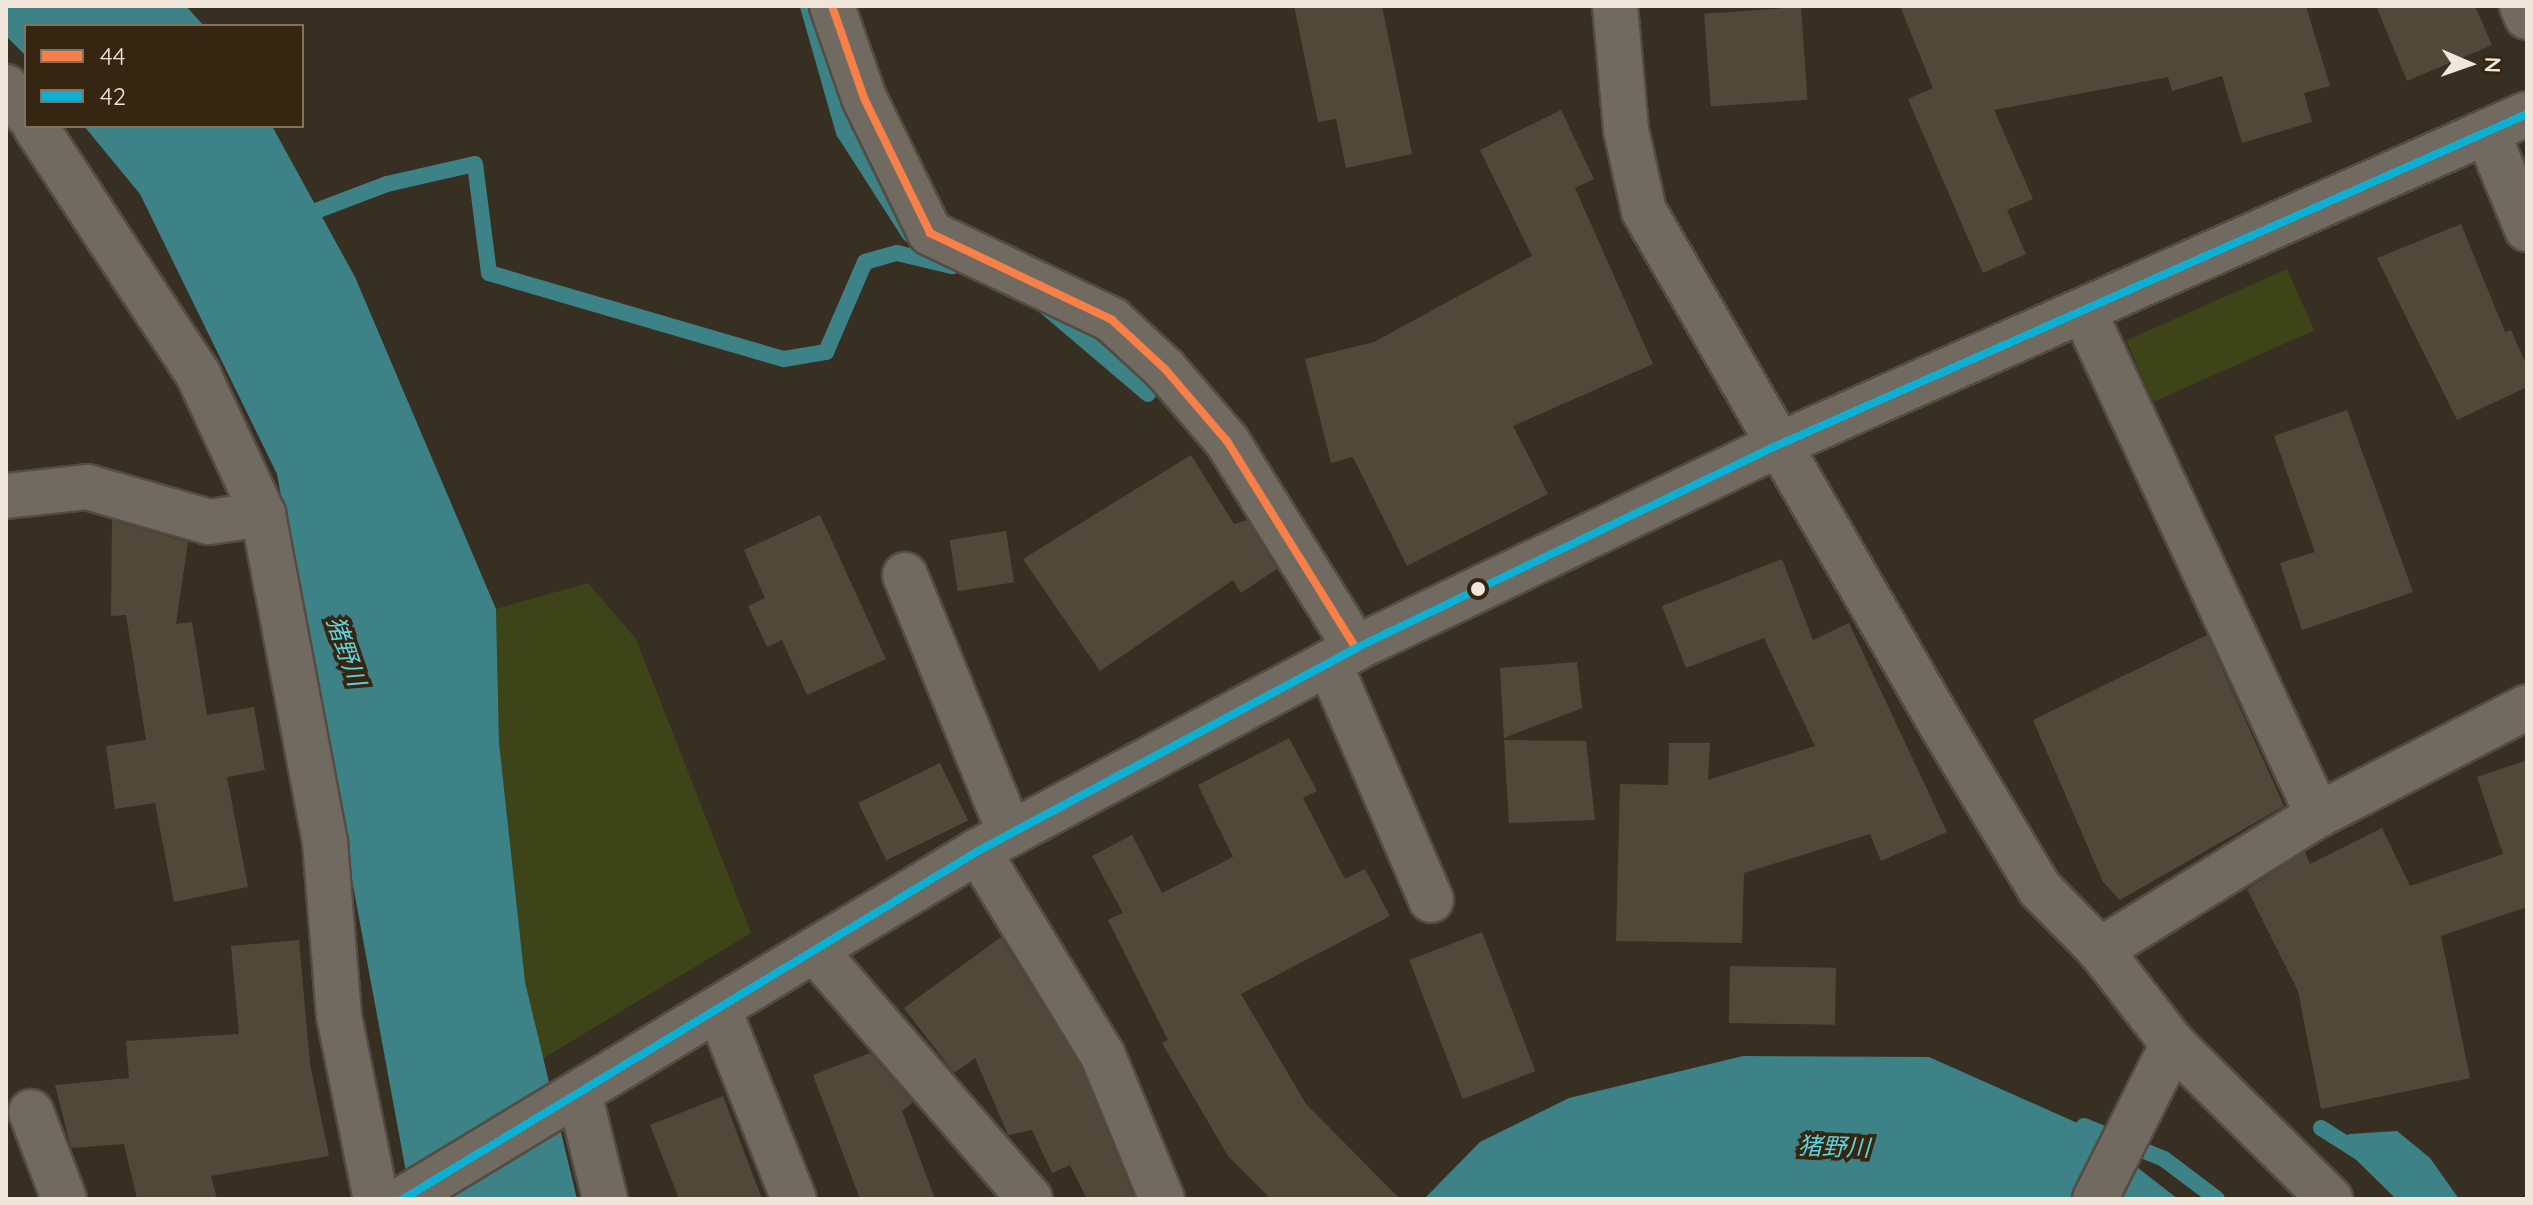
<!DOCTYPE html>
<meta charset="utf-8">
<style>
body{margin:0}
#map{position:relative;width:2533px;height:1205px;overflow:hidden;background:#382f23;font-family:Quicksand,"Noto Sans JP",sans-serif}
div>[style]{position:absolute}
.green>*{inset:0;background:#3d4518;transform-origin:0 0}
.water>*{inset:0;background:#3d8287}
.stream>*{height:16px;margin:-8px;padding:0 8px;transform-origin:8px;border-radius:8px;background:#3d8287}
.building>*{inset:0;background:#524839;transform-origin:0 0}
.roads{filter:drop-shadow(2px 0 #544c42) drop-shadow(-2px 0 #544c42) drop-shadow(0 2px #544c42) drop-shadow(0 -2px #544c42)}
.street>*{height:44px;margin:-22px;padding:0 22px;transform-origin:22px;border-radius:22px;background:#706a61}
.secondary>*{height:44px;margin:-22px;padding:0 22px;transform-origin:22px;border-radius:22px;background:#706a61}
.bus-1>*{height:8px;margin:-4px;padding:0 4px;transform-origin:4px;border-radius:4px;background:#f78048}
.bus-2>*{height:8px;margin:-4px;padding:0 4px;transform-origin:4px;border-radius:4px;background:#0dafd3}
.dots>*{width:22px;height:22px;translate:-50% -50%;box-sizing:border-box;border:4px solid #362611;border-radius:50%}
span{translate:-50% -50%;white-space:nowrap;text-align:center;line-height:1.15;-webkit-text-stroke:7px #362611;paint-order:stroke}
.water-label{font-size:24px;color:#5ed2de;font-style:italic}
.frame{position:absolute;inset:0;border:8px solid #f0e6d9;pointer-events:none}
.legend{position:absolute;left:24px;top:24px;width:280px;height:104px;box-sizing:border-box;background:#362611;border:2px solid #807361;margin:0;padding:10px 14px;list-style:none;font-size:24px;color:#f0e6d9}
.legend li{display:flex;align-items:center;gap:16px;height:40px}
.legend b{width:40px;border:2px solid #807361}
.north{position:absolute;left:2429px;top:24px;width:80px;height:80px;-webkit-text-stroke:6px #362611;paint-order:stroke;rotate:92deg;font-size:22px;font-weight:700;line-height:32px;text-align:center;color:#f0e6d9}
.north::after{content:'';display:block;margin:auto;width:28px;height:36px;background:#f0e6d9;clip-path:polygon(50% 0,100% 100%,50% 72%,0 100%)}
</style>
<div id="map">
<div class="green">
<i style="left:2287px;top:269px;width:67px;height:176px;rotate:66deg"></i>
<i style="clip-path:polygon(588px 583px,636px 639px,751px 933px,542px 1059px,525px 982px,499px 742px,496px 609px)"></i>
</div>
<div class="water">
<i style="clip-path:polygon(6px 6px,186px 6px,204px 26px,26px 26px,26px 56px,6px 36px)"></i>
<i style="clip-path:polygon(84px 126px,272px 126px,355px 277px,496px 609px,499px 742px,525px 982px,577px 1199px,411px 1199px,277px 474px,140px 194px)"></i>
<i style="clip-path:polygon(1743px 1056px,1929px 1057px,2084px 1126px,2178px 1199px,1424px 1199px,1480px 1142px,1569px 1098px)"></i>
<i style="clip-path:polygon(2397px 1131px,2430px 1158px,2459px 1199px,2396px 1199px,2340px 1144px,2349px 1134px)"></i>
</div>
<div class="stream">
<i style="left:808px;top:6px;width:131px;rotate:74.1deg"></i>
<i style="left:844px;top:132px;width:122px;rotate:57.3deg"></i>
<i style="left:300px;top:217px;width:93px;rotate:-20.8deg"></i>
<i style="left:387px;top:184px;width:90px;rotate:-12.8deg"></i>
<i style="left:475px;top:164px;width:110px;rotate:82.7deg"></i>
<i style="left:489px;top:273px;width:307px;rotate:16.3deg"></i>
<i style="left:784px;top:359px;width:43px;rotate:-9.5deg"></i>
<i style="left:826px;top:352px;width:98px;rotate:-66.6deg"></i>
<i style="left:865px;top:262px;width:33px;rotate:-16deg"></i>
<i style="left:897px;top:253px;width:57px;rotate:13.3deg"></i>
<i style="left:1042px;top:304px;width:139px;rotate:40.3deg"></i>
<i style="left:2084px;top:1126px;width:87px;rotate:22.4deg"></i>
<i style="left:2164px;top:1159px;width:66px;rotate:37deg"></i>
<i style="left:2321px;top:1128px;width:45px;rotate:32.3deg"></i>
</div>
<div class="building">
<i style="clip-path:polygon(1294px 6px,1382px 6px,1412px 154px,1346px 168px,1336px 119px,1318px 122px)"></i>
<i style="clip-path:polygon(1900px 6px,2306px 6px,2330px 86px,2304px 93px,2312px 122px,2242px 143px,2222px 76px,2172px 91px,2168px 77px,1994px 110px,2033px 199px,2007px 210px,2026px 254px,1983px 273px,1908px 99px,1933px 88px)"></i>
<i style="clip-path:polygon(2376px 6px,2475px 6px,2492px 45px,2407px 81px)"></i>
<i style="left:1801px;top:7px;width:93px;height:97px;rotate:86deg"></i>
<i style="clip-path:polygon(1561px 110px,1594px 179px,1575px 188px,1653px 364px,1513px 426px,1548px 494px,1407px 566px,1353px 457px,1331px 463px,1305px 359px,1374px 342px,1532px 256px,1480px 150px)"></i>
<i style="clip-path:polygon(2461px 224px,2505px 332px,2511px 330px,2527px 366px,2527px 387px,2457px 420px,2377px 258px)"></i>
<i style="clip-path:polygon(2347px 410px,2413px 592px,2302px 630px,2280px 563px,2315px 552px,2274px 436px)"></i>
<i style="clip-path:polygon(1191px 455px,1234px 524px,1247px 520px,1277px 569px,1241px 593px,1233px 580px,1100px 671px,1023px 559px)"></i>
<i style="clip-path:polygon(820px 515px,886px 659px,807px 695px,782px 640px,767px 647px,748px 606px,765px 598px,744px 550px)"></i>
<i style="clip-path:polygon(112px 520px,188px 542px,176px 624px,192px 622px,207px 715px,254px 707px,265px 770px,227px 777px,248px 887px,174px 902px,155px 803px,115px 809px,106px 746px,146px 740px,126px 615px,111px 616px)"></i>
<i style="left:1006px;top:531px;width:52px;height:57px;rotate:81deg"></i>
<i style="clip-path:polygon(1782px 559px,1813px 640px,1849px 623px,1947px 832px,1881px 861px,1870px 834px,1744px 873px,1742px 943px,1616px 941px,1620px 784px,1668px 785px,1669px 743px,1710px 743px,1708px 780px,1815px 746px,1764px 638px,1686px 668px,1662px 606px)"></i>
<i style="clip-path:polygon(2207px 635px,2284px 806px,2120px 900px,2103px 882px,2033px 720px)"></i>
<i style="clip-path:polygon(1577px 662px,1582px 708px,1504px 738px,1500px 668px)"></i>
<i style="clip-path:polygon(1289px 738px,1317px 791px,1303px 798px,1345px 879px,1365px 869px,1390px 916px,1241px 994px,1306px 1104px,1400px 1199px,1271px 1199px,1228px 1156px,1162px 1043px,1168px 1040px,1108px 920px,1123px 913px,1092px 856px,1132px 835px,1162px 893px,1233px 857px,1198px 785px)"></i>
<i style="clip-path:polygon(1504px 740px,1586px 741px,1595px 820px,1509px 823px)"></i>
<i style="clip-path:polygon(2527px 760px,2527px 907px,2441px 936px,2470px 1078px,2321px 1109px,2298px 991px,2247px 889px,2305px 852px,2310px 864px,2382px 828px,2410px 886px,2503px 854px,2477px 777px)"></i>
<i style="left:940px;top:763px;width:64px;height:91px;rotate:64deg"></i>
<i style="left:1482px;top:932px;width:149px;height:78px;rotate:69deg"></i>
<i style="clip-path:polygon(1001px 937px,1081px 1067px,1135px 1199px,1087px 1199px,1070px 1165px,1052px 1173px,1032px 1130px,1008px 1135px,975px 1058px,954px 1073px,904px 1008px)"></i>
<i style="clip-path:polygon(299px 940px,310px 1064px,329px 1156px,211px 1176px,217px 1199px,137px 1199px,124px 1144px,71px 1148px,55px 1085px,129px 1078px,126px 1041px,239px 1034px,231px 946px)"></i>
<i style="left:1730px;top:966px;width:106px;height:57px;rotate:1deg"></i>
<i style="clip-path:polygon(870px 1053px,913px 1102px,902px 1111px,935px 1199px,860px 1199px,813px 1075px)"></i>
<i style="clip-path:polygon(723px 1096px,762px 1199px,679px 1199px,650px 1125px)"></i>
</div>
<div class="roads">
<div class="street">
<i style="left:832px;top:6px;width:97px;rotate:70.8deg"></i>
<i style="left:864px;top:98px;width:150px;rotate:63.9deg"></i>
<i style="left:930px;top:233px;width:202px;rotate:25.5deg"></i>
<i style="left:1112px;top:320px;width:72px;rotate:42.8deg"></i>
<i style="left:1165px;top:369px;width:95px;rotate:49.3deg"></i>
<i style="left:1227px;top:441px;width:244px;rotate:58.1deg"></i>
<i style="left:2522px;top:6px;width:12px;rotate:66deg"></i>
<i style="left:6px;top:87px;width:34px;rotate:53deg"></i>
<i style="left:35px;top:126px;width:297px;rotate:56.7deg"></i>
<i style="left:198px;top:374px;width:154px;rotate:65.1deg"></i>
<i style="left:263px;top:514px;width:334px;rotate:79.3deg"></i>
<i style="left:325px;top:842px;width:175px;rotate:85.4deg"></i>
<i style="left:339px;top:1016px;width:187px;rotate:78.6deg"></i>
<i style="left:2487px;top:132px;width:105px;rotate:67.6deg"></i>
<i style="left:2084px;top:312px;width:555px;rotate:65.05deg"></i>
<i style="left:6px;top:496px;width:81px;rotate:-6.3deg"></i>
<i style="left:87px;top:487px;width:127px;rotate:16deg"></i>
<i style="left:209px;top:522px;width:55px;rotate:-8.4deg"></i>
<i style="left:905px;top:575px;width:279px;rotate:67.9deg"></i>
<i style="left:1329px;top:663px;width:258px;rotate:66.7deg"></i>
<i style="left:978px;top:851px;width:240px;rotate:58.6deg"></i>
<i style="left:1103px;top:1056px;width:155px;rotate:67.6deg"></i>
<i style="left:2100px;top:950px;width:256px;rotate:-31.8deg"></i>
<i style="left:2318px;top:815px;width:235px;rotate:-27.3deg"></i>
<i style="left:817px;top:953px;width:325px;rotate:49.1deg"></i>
<i style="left:719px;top:1010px;width:203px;rotate:68.4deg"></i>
<i style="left:579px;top:1093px;width:109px;rotate:76.2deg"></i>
<i style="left:31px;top:1112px;width:93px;rotate:69.2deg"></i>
<i style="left:2095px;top:1199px;width:174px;rotate:-63.3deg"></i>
</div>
<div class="secondary">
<i style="left:1615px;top:6px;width:124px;rotate:84.9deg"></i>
<i style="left:1626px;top:130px;width:83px;rotate:77.5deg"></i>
<i style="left:1644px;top:211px;width:595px;rotate:59.94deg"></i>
<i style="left:1942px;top:726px;width:190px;rotate:59deg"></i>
<i style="left:2040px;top:889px;width:86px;rotate:45.5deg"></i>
<i style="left:2100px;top:950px;width:119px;rotate:52.2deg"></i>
<i style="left:2173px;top:1044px;width:221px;rotate:44.6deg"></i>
<i style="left:403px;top:1199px;width:672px;rotate:-31.18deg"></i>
<i style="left:978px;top:851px;width:429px;rotate:-28.2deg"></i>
<i style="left:1356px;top:648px;width:466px;rotate:-25.7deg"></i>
<i style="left:1776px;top:446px;width:821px;rotate:-23.85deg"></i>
</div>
</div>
<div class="bus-1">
<i style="left:832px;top:6px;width:97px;rotate:70.8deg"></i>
<i style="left:864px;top:98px;width:150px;rotate:63.9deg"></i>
<i style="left:930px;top:233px;width:202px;rotate:25.5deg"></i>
<i style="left:1112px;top:320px;width:72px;rotate:42.8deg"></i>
<i style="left:1165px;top:369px;width:95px;rotate:49.3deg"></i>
<i style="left:1227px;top:441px;width:244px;rotate:58.1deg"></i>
</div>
<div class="bus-2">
<i style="left:403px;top:1199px;width:672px;rotate:-31.18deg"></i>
<i style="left:978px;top:851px;width:429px;rotate:-28.2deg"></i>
<i style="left:1356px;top:648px;width:466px;rotate:-25.7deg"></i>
<i style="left:1776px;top:446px;width:821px;rotate:-23.85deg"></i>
</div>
<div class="dots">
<i style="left:1478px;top:589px;background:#f0e6d9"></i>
</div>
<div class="water-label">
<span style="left:346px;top:651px;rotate:71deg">猪野川</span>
<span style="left:1834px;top:1147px;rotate:2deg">猪野川</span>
</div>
<div class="frame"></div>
<ul class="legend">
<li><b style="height:10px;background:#f78048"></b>44</li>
<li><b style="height:10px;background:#0dafd3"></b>42</li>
</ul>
<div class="north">N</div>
</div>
